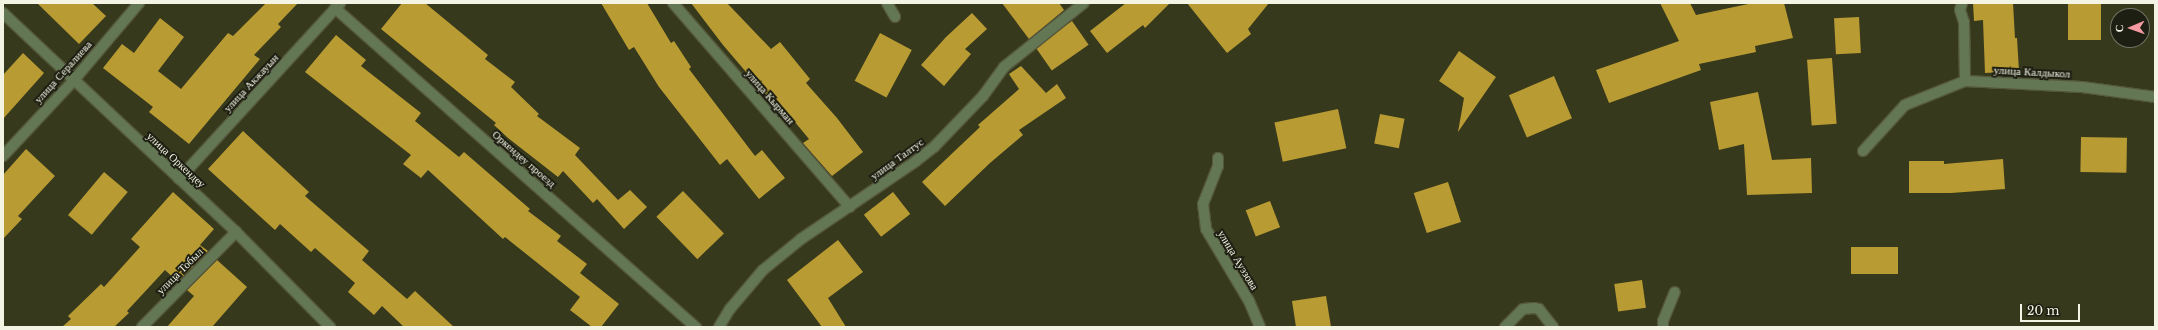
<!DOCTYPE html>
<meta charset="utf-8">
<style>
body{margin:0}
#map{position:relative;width:2158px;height:330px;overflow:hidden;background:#37391c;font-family:"Libre Baskerville",serif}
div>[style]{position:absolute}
.building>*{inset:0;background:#b99b33;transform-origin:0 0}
.roads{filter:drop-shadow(1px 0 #55573c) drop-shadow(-1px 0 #55573c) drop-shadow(0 1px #55573c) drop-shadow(0 -1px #55573c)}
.minor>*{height:10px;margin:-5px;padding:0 5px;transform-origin:5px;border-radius:5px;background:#647754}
span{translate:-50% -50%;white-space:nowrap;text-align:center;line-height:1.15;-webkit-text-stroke:4px #1e1f13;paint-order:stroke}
.street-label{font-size:11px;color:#f3f4e3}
.frame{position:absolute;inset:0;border:4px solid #f3f4e3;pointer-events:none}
.north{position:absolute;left:2110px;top:8px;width:40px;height:40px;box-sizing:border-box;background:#1e1f13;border:1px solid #737466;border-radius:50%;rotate:268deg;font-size:11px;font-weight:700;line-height:16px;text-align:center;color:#f3f4e3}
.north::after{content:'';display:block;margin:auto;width:14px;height:18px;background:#f49aa0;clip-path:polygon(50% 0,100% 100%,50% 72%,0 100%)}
.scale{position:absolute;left:2020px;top:304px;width:60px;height:18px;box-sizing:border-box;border:2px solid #f3f4e3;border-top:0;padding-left:5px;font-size:12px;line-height:14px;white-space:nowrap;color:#f3f4e3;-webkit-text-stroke:3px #1e1f13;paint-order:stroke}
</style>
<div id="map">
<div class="building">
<i style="clip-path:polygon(37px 3px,92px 3px,106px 16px,79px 44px)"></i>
<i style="clip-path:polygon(266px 3px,298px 3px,278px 24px,281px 27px,254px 55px,260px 59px,189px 144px,149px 112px,153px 107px,103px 68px,122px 44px,134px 53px,160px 18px,184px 37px,158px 71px,181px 89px,228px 33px,233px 36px)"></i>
<i style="clip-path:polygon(402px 3px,425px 3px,488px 55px,485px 59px,515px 82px,511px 87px,539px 114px,537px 116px,580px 148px,575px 155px,618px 200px,630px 190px,647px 207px,624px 229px,597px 199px,593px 203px,563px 171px,558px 177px,508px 138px,494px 125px,496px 123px,381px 29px)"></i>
<i style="clip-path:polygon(601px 3px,647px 3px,671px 43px,674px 41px,691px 67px,689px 69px,755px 156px,762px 150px,785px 178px,759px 199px,727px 159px,720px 165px,659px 87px,634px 47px,629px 50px)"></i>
<i style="clip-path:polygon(691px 3px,727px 3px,771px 49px,780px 42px,810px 79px,806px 83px,837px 118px,863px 152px,832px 176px,803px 143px,809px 139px,780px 104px,776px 107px,723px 45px)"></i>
<i style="clip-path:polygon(1002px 3px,1059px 3px,1064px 10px,1029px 39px)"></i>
<i style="clip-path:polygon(1126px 3px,1170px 3px,1145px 28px,1143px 25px,1107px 53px,1090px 31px)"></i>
<i style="clip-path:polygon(1187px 3px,1269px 3px,1248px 29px,1251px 34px,1227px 53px)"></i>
<i style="clip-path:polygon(1660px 3px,1690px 3px,1696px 15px,1753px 3px,1784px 3px,1793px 38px,1755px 46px,1756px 52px,1699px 64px,1701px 70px,1609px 103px,1596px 70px,1679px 41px)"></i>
<i style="clip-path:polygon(1973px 3px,2013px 3px,2015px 38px,2017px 38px,2019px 71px,1985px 73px,1983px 20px,1974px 21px)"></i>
<i style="left:2068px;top:3px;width:33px;height:37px"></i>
<i style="clip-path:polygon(972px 13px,987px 29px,965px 49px,971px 54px,944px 86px,921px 65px,946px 37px)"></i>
<i style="left:1859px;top:17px;width:36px;height:25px;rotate:87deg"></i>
<i style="left:1072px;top:21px;width:29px;height:45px;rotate:55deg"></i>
<i style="left:880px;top:33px;width:36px;height:54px;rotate:28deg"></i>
<i style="clip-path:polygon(336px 35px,366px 60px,361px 66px,421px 113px,415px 121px,459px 157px,464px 152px,530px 209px,528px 211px,561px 236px,557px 241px,587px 264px,580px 273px,619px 304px,601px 327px,592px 327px,570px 310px,580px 297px,505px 237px,503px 239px,428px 170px,421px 178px,403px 164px,411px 155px,305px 72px)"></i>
<i style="clip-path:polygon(1459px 51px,1496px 77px,1458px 132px,1464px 98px,1439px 81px)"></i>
<i style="clip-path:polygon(23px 53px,44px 73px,3px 119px,3px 75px)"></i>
<i style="left:1832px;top:58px;width:66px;height:25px;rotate:86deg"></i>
<i style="clip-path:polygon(1021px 66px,1046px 93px,1057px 84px,1066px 98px,1019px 130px,1023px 135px,990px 163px,945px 206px,922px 182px,980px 127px,978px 125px,1019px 89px,1009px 74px)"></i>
<i style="left:1554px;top:76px;width:46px;height:49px;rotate:67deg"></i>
<i style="clip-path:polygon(1758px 92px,1772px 160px,1811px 158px,1812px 193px,1747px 195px,1744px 144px,1719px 150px,1710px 102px)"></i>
<i style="left:1338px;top:109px;width:40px;height:65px;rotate:78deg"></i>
<i style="left:1380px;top:114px;width:25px;height:30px;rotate:11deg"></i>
<i style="clip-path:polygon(243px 131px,309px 192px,305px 196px,369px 251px,362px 260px,407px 299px,415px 291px,454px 327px,404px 327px,382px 306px,374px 315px,348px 292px,355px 283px,315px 248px,311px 252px,280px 224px,275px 230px,208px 169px)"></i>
<i style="left:2081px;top:137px;width:46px;height:35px;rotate:1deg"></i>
<i style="clip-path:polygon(26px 149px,55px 176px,18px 216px,22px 219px,3px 239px,3px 175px)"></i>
<i style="clip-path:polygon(2003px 159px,2005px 189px,1951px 193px,1909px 193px,1909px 161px,1944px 161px,1944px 164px)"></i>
<i style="left:104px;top:172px;width:31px;height:56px;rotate:40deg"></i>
<i style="left:1448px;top:182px;width:42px;height:36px;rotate:72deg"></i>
<i style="left:683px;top:191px;width:59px;height:37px;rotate:46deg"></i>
<i style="clip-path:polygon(173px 192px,214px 229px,200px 245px,208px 251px,178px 282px,165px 270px,127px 311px,129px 313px,114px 327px,62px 327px,71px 319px,68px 316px,101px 284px,104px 287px,140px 247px,131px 239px)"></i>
<i style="left:893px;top:192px;width:28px;height:37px;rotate:52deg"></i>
<i style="left:1270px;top:201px;width:28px;height:26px;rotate:69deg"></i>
<i style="clip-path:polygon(838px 240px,863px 272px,828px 298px,846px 327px,822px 327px,787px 280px)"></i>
<i style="left:1851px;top:247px;width:47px;height:27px"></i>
<i style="clip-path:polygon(217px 260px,247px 287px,212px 327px,167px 327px,194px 296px,187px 290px)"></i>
<i style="left:1642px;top:280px;width:28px;height:28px;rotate:82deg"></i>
<i style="clip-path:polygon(1326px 296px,1331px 327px,1296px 327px,1292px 301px)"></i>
</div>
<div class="roads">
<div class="minor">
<i style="left:673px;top:3px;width:270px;rotate:49.1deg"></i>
<i style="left:887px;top:3px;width:16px;rotate:60deg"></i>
<i style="left:1962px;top:3px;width:7px;rotate:106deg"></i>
<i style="left:1960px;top:10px;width:13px;rotate:72deg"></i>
<i style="left:1964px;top:22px;width:59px;rotate:89deg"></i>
<i style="left:1965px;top:81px;width:117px;rotate:2.9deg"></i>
<i style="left:2082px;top:87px;width:74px;rotate:7.8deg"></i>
<i style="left:335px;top:8px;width:482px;rotate:41.5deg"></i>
<i style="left:3px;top:13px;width:320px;rotate:43.2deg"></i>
<i style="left:236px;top:232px;width:134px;rotate:45.3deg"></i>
<i style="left:1863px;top:151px;width:62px;rotate:-47.6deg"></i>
<i style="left:1905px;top:105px;width:65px;rotate:-21.8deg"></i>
<i style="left:3px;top:156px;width:104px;rotate:-46.9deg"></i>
<i style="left:74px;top:80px;width:101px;rotate:-49.8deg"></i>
<i style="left:1218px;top:158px;width:8px;rotate:90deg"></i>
<i style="left:1218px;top:166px;width:41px;rotate:111.5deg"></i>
<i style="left:1203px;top:204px;width:25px;rotate:83deg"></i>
<i style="left:1206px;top:229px;width:84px;rotate:59.2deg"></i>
<i style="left:1249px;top:301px;width:28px;rotate:67deg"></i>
<i style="left:179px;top:179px;width:239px;rotate:-47.5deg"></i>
<i style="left:142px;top:327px;width:134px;rotate:-45.3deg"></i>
<i style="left:719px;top:327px;width:21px;rotate:-59deg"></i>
<i style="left:730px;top:309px;width:51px;rotate:-49.8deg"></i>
<i style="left:763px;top:270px;width:49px;rotate:-39.2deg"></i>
<i style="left:801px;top:239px;width:139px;rotate:-34.1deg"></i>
<i style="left:916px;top:161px;width:23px;rotate:-38deg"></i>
<i style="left:934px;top:147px;width:71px;rotate:-46.1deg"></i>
<i style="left:983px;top:96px;width:36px;rotate:-54deg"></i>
<i style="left:1004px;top:67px;width:102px;rotate:-38.7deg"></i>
<i style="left:1505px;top:327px;width:25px;rotate:-45deg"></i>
<i style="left:1523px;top:309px;width:11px;rotate:-5deg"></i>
<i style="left:1534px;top:308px;width:5px;rotate:11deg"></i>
<i style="left:1539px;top:309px;width:23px;rotate:52deg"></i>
<i style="left:1663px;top:327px;width:6px;rotate:-90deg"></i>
<i style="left:1663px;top:321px;width:31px;rotate:-68deg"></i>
</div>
</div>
<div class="street-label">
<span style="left:63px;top:72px;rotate:-48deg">улица Сералиева</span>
<span style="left:2032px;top:72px;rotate:3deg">улица Калдыкол</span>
<span style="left:251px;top:83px;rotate:-47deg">улица Акжауын</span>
<span style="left:770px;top:97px;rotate:49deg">улица Кырман</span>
<span style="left:524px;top:159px;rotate:41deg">Оркендеу проезд</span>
<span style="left:897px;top:159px;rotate:-36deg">улица Талтус</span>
<span style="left:176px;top:160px;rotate:43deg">улица Оркендеу</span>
<span style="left:1238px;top:260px;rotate:59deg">улица Ауэзова</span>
<span style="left:180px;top:271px;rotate:-45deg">улица Тобыл</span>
</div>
<div class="frame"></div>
<div class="north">С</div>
<div class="scale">20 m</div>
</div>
